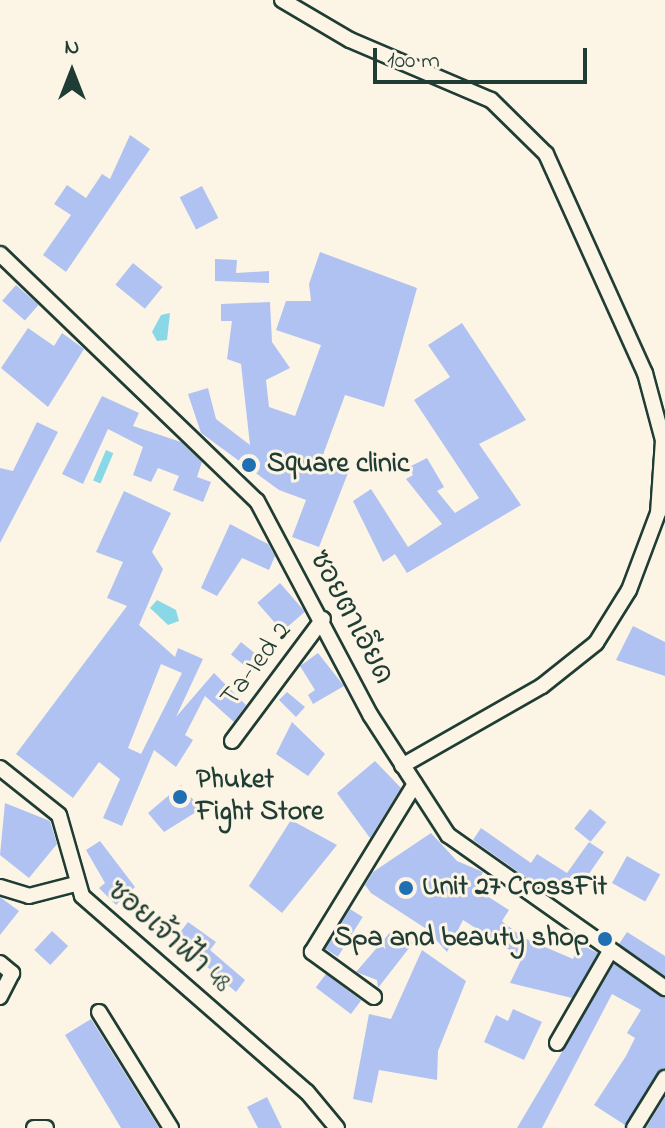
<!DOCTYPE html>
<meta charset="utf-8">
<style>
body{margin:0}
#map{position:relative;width:665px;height:1128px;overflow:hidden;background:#fcf5e5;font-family:"Indie Flower","Playpen Sans Thai",sans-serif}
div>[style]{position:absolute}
.water>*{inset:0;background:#89d8e7;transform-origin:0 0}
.building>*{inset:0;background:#b0c2f2;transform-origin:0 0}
.roads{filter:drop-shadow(2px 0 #1f3d34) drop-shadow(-2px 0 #1f3d34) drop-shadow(0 2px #1f3d34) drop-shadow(0 -2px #1f3d34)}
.minor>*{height:14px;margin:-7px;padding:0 7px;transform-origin:7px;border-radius:7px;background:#fcf5e5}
.dots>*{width:22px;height:22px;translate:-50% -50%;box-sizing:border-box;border:4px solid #fcf5e5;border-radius:50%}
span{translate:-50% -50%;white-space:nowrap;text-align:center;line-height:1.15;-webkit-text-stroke:6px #fcf5e5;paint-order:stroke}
.poi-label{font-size:28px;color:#1f3d34;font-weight:700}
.left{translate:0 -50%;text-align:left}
.right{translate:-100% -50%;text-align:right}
.street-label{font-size:28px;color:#1f3d34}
.north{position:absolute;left:32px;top:32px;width:80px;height:80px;-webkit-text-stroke:6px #fcf5e5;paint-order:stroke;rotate:0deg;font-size:22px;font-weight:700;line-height:32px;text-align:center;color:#1f3d34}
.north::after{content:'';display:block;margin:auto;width:28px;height:36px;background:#1f3d34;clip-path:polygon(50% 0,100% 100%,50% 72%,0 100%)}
.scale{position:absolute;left:373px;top:48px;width:214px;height:36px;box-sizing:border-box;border:4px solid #1f3d34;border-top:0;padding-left:10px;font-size:24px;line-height:28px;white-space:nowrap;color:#1f3d34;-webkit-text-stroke:6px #fcf5e5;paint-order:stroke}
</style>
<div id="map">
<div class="water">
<i style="clip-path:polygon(170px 313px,167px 340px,157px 341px,152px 332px,161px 315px)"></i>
<i style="left:106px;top:450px;width:8px;height:33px;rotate:23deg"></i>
<i style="clip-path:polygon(157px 600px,176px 610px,179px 621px,168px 625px,150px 608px)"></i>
</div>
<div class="building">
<i style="clip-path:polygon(130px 135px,150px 149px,66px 272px,43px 255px,71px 215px,54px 204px,67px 185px,86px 198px,102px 174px,110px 179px)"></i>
<i style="left:202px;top:186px;width:36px;height:25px;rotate:63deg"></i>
<i style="clip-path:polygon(320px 252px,417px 288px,384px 407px,345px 395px,320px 463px,348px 473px,319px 547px,292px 537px,306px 500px,279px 490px,201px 433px,188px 394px,208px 388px,216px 419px,250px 445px,241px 364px,227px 359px,232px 321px,221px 321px,221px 304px,270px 302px,272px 342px,290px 368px,266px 380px,269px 407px,295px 416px,321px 345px,276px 330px,286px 301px,311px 301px,309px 284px)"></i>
<i style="clip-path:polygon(215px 259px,237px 260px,236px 273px,269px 271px,269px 283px,215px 281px)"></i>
<i style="left:133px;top:263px;width:38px;height:28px;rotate:39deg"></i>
<i style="left:16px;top:285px;width:30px;height:21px;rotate:41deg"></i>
<i style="clip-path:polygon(462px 323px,526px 420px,479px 444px,521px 505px,407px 573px,395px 554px,383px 562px,353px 501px,371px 489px,408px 547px,442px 524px,406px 479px,413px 475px,409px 467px,427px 458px,444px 487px,437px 491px,455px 513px,479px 498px,414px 400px,450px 377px,428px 345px)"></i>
<i style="clip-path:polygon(28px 328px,54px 346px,62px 333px,84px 349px,48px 407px,1px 368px)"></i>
<i style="clip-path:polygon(102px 396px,139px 413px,133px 426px,181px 442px,202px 462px,197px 477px,211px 482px,203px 502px,173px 490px,179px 476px,158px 468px,151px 482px,133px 475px,143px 447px,108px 429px,83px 484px,62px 474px)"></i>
<i style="clip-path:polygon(37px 422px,58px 432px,0 543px,0 468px,13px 471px)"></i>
<i style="clip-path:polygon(evenodd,124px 491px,171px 513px,152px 552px,163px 569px,139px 625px,175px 657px,178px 648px,203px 659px,176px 717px,214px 673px,246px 705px,234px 722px,205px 696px,185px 735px,193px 740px,176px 767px,154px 750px,122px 826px,103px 818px,120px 779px,99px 762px,73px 798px,16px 754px,127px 606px,107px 598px,123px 562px,96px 552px,124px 491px,161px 664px,182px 673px,141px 754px,128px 748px,161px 664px)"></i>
<i style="clip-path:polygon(230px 524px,268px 544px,275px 556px,269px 570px,242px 558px,217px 596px,201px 588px)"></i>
<i style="left:280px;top:583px;width:38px;height:30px;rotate:49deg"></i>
<i style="clip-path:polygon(633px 626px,665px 642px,665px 676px,616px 660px)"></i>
<i style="left:241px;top:642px;width:19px;height:16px;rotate:39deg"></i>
<i style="clip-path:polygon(318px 653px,344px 686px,313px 704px,308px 695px,315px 690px,300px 666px)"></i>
<i style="clip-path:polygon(287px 692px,305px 707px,296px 717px,279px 700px)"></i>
<i style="clip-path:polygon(292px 722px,325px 754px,308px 776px,276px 754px)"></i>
<i style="clip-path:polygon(375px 761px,401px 788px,370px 838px,337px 793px)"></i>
<i style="clip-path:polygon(181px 785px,201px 809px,164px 832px,148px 813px)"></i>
<i style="clip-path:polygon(5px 803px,50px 821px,57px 844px,29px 878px,0 855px)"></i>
<i style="left:590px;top:809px;width:21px;height:25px;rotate:39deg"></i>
<i style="clip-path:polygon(291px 820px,337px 845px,282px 913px,249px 886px)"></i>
<i style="clip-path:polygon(481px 828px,531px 863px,537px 854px,567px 873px,589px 842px,604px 852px,575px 894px,551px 878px,544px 890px,473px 840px)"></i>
<i style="clip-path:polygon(431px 833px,457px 861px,483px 872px,476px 889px,509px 910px,502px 921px,522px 937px,573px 959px,580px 944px,598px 953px,572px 998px,510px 983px,522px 958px,463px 920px,447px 952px,430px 933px,434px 925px,425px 928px,371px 893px,365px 885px,373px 872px)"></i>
<i style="clip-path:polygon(100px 841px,135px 887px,116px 905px,99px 888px,105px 883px,86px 850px)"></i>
<i style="left:627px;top:856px;width:38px;height:31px;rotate:29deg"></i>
<i style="clip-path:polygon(0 897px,19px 911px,0 935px)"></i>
<i style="left:350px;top:909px;width:15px;height:47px;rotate:32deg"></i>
<i style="clip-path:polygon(188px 922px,216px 942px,210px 950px,245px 980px,236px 992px,175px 939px)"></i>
<i style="clip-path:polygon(393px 929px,413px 943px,378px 988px,377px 980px,356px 972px)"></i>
<i style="left:52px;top:931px;width:22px;height:26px;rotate:43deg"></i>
<i style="clip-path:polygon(627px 932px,665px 956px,665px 976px,619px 944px)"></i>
<i style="clip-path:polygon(422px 950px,466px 981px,438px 1051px,437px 1080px,379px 1070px,372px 1103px,353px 1099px,369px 1014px,391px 1019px)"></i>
<i style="clip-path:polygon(614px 964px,665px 998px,665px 1068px,625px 1125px,594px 1105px,626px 1056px,635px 1038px,627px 1033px,641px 1010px,612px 994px,542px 1128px,517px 1128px)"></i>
<i style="left:326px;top:974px;width:44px;height:17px;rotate:37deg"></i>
<i style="clip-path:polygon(513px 1009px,542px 1022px,524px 1060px,484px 1042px,496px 1015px,508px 1021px)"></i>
<i style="clip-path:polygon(91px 1019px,159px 1128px,121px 1128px,65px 1035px)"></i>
<i style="clip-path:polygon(267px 1097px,282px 1128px,258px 1128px,247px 1107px)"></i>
<i style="clip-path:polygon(665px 1097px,665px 1128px,646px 1128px)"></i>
</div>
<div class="roads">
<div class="minor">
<i style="left:282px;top:0;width:79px;rotate:30.5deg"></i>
<i style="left:350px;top:40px;width:153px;rotate:23.1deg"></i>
<i style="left:491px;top:100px;width:77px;rotate:44.5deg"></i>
<i style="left:546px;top:154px;width:240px;rotate:65.7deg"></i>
<i style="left:645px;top:373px;width:69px;rotate:75deg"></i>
<i style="left:663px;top:440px;width:73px;rotate:93.9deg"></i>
<i style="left:658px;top:513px;width:82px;rotate:110.6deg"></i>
<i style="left:629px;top:590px;width:62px;rotate:121.9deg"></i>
<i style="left:596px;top:643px;width:69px;rotate:141.5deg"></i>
<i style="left:542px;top:686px;width:161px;rotate:150.3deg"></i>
<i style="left:0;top:254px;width:356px;rotate:43.9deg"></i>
<i style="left:257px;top:501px;width:243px;rotate:62.1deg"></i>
<i style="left:371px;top:716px;width:142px;rotate:57.1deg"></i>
<i style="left:448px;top:835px;width:266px;rotate:35.2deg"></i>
<i style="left:232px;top:741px;width:152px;rotate:-53.3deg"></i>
<i style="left:0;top:768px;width:75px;rotate:38.5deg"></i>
<i style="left:59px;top:815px;width:84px;rotate:74.1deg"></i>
<i style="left:82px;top:896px;width:298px;rotate:41.1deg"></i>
<i style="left:307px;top:1092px;width:47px;rotate:50.2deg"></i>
<i style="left:0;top:887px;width:30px;rotate:17deg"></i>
<i style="left:29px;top:896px;width:48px;rotate:-14.6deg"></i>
<i style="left:0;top:963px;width:16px;rotate:40deg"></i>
<i style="left:12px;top:973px;width:27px;rotate:117deg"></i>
<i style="left:374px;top:997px;width:77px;rotate:-144deg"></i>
<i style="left:312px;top:952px;width:197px;rotate:-58.5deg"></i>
<i style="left:99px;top:1012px;width:137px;rotate:58.2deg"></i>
<i style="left:557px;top:1043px;width:104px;rotate:-60deg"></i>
<i style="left:34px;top:1128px;width:12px"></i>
<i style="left:634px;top:1128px;width:59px;rotate:-58.2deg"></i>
</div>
</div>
<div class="dots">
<i style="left:249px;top:465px;background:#1f6fb2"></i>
<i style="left:180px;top:797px;background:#1f6fb2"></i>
<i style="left:406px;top:888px;background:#1f6fb2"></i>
<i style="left:605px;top:939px;background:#1f6fb2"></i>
</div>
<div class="poi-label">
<span class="left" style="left:267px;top:465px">Square clinic</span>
<span class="left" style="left:196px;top:797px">Phuket<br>Fight Store</span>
<span class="left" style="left:422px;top:888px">Unit 27 CrossFit</span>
<span class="right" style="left:589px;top:939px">Spa and beauty shop</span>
</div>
<div class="street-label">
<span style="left:350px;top:618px;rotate:62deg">ซอยตาเอียด</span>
<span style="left:257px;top:665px;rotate:-53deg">Ta-Ied 2</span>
<span style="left:168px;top:938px;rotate:41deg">ซอยเจ้าฟ้า 48</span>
</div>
<div class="north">N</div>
<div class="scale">100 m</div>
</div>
